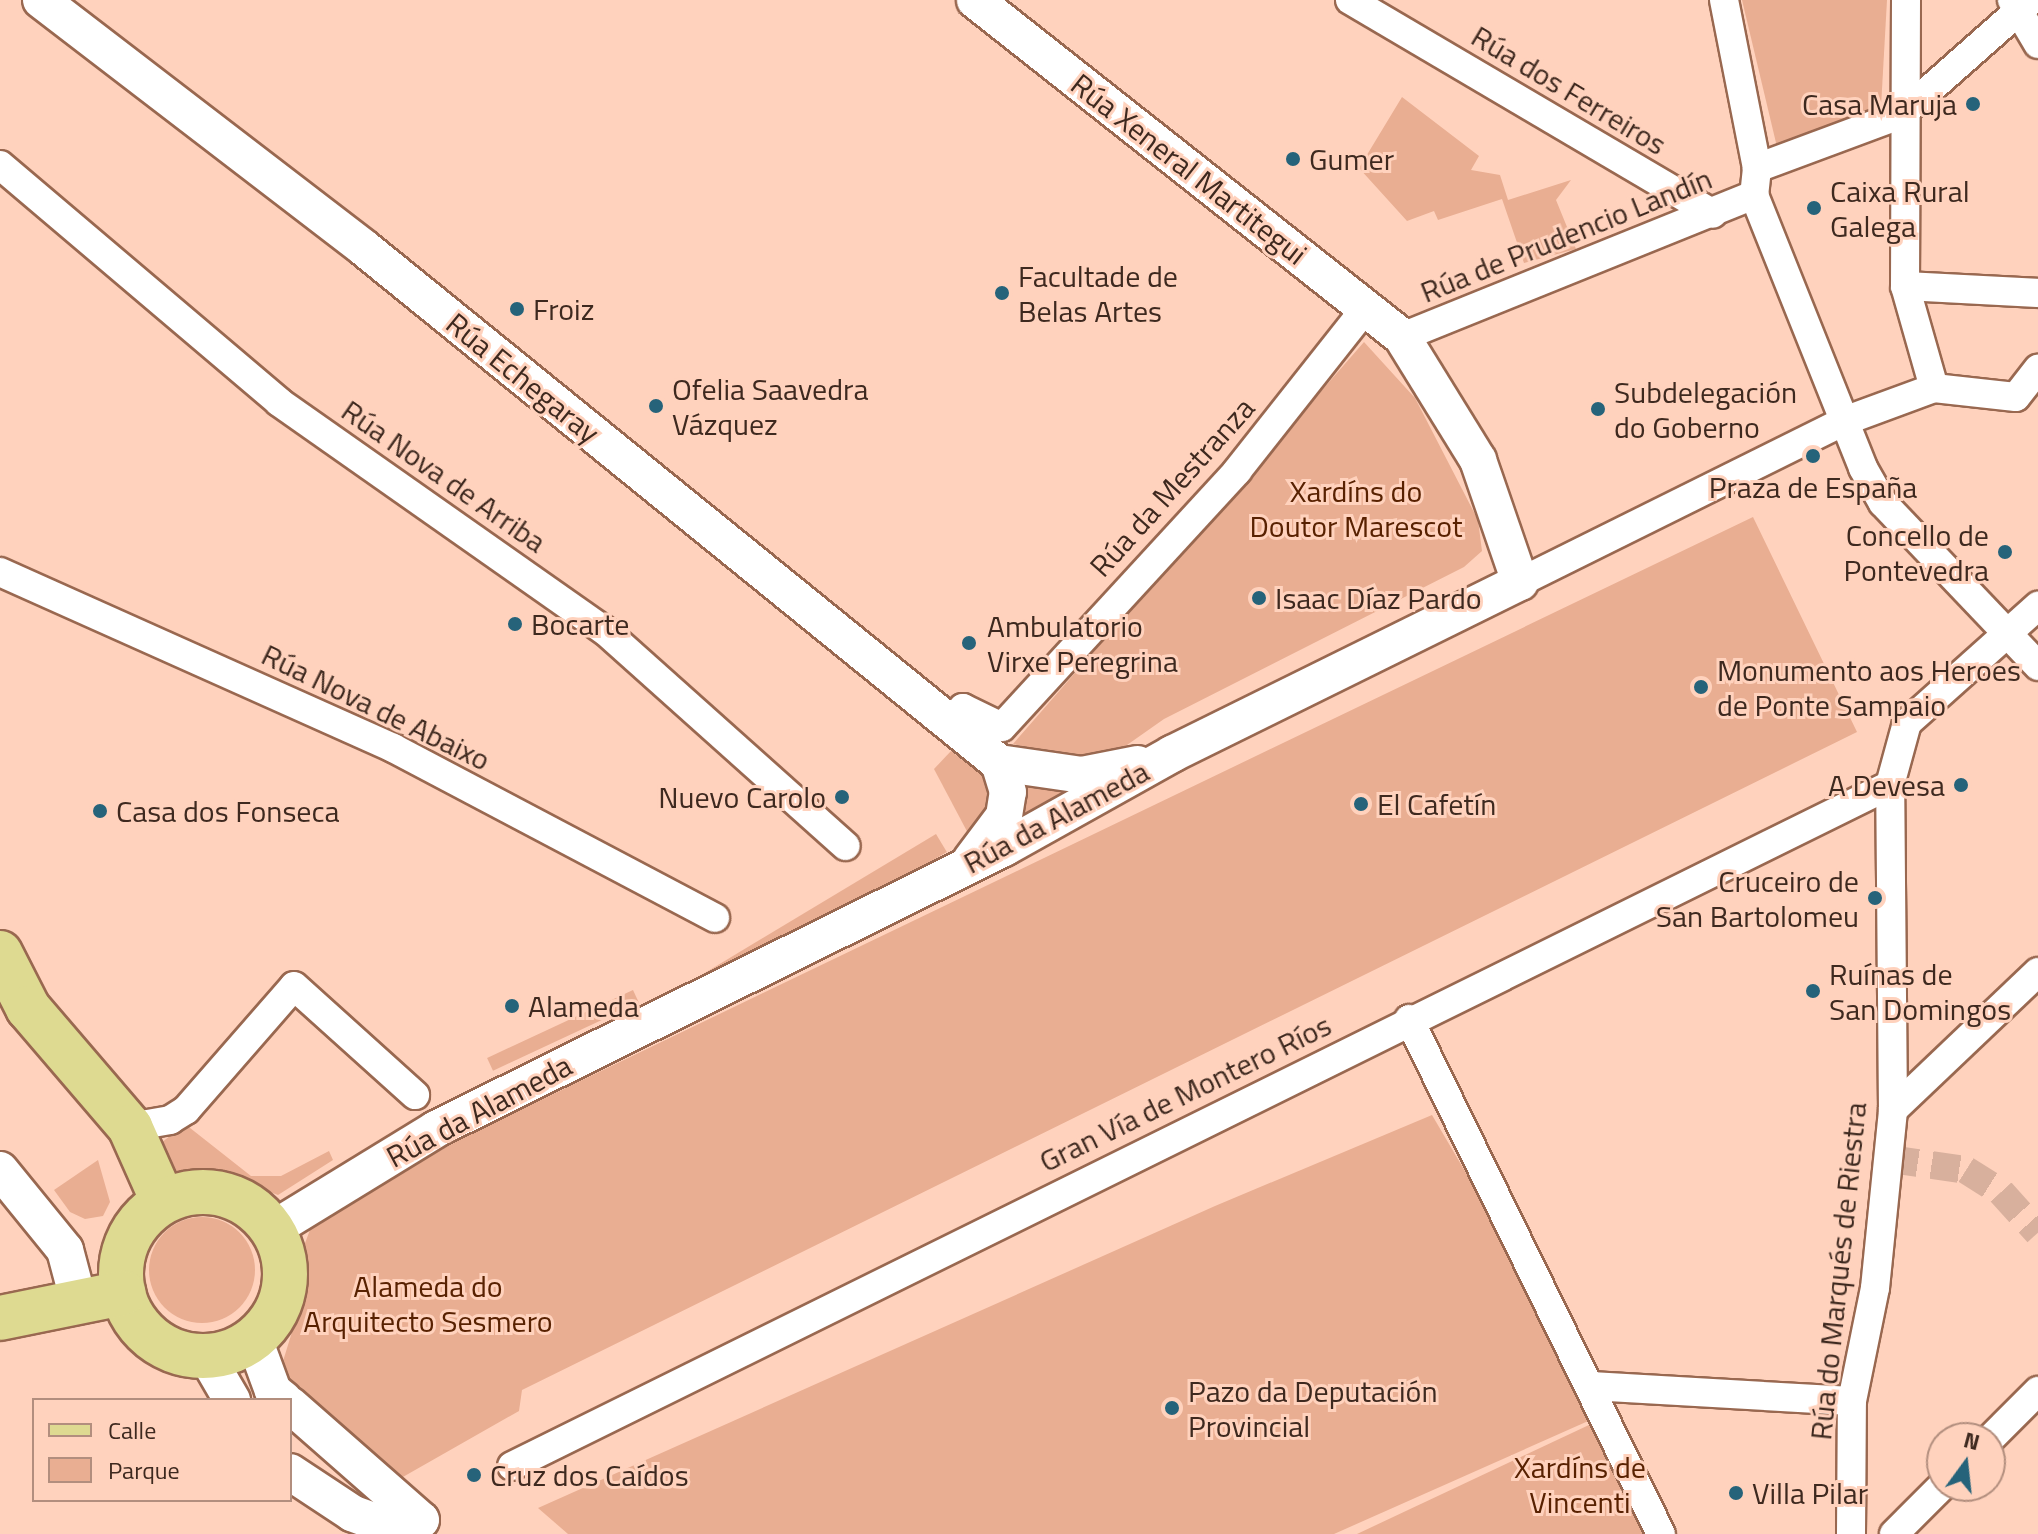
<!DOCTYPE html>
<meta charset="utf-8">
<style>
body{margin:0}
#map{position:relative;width:2038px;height:1534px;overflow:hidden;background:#ffd2bd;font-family:"Titillium Web",sans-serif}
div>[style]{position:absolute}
.green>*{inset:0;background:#e9ae92;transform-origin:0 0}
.round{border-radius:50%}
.pedestrian-tunnel>*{height:28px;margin-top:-14px;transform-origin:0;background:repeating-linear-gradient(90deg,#d8b09d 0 28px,transparent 0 42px)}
.roads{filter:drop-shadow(2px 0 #996850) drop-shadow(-2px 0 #996850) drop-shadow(0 2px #996850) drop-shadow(0 -2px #996850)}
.pedestrian>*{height:28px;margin:-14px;padding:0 14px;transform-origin:14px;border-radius:14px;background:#fff}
.minor>*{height:36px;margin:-18px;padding:0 18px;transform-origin:18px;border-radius:18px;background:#fff}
.primary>*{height:44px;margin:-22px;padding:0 22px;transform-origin:22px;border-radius:22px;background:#deda91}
.primary>.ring{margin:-22px;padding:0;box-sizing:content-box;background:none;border:44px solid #deda91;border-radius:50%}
.dots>*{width:22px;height:22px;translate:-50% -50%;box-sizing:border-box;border:4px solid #ffd2bd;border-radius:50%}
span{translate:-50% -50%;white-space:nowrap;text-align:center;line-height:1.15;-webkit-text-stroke:6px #ffd2bd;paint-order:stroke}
.street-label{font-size:30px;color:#3e291f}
.poi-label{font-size:30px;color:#3e291f}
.right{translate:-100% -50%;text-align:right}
.left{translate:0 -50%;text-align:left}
.park-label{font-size:30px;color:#582101}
.legend{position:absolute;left:32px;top:1398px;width:260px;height:104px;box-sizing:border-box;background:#ffd2bd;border:2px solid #b28e7e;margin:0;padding:10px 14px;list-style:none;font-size:24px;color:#3e291f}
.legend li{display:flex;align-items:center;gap:16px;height:40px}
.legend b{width:40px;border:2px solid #b28e7e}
.north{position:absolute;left:1926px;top:1422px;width:80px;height:80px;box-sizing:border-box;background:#ffd2bd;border:2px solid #b28e7e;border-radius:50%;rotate:15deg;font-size:22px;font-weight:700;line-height:32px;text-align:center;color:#3e291f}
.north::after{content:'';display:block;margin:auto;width:28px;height:36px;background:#26637a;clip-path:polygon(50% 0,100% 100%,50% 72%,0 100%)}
</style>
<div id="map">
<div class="green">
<i style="clip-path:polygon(1742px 0,1887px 0,1881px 107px,1777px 147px)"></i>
<i style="clip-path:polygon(1402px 97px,1479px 156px,1471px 170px,1500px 175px,1508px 200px,1571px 180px,1556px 200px,1576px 249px,1524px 263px,1502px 199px,1438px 220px,1434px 211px,1407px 221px,1359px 168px)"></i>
<i style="clip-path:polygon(1364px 342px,1415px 398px,1478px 520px,1482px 551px,1464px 567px,1164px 719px,1117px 752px,1077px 759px,1013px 744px)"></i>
<i style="clip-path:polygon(1753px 517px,1857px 732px,522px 1390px,519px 1411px,380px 1490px,271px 1400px,296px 1319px,304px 1246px,314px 1219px,472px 1133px)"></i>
<i style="clip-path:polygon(951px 751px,982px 775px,990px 800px,985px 827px,970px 837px,934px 769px)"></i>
<i style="clip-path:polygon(1023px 777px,1058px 786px,1069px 806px,1014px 830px)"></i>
<i style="left:936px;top:834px;width:21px;height:308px;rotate:59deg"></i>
<i style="left:633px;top:990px;width:14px;height:161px;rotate:65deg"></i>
<i style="clip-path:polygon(1432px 1115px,1591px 1386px,1595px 1418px,1334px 1534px,568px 1534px,538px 1508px,1215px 1206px)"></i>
<i style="clip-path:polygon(185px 1124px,251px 1176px,281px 1176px,329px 1151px,333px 1160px,278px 1195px,210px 1170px,176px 1174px,161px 1143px)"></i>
<i style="clip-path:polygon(98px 1160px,110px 1202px,103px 1216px,85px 1219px,70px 1212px,54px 1190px)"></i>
<i class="round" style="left:149px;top:1217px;width:106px;height:106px"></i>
<i style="clip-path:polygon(1606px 1417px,1659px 1534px,1357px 1534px)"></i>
</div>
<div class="pedestrian-tunnel">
<i style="left:1890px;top:1159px;width:77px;rotate:8.2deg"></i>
<i style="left:1966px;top:1170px;width:41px;rotate:32.2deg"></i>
<i style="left:2001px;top:1192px;width:55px;rotate:47.9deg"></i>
</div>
<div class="roads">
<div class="pedestrian">
<i style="left:1350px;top:0;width:421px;rotate:30.5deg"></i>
<i style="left:1724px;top:0;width:171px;rotate:78.9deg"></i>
<i style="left:1757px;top:168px;width:27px;rotate:96deg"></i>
<i style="left:1754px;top:195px;width:294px;rotate:68.2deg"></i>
<i style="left:1863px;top:468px;width:40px;rotate:60.3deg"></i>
<i style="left:1883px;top:503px;width:225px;rotate:46.4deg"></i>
<i style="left:1906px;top:0;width:286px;rotate:90.2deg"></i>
<i style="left:1905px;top:286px;width:106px;rotate:74.1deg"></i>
<i style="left:2012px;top:0;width:51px;rotate:59.4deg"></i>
<i style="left:0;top:165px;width:366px;rotate:40.3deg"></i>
<i style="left:279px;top:402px;width:397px;rotate:35.1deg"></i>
<i style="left:604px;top:630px;width:324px;rotate:41.8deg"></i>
<i style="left:1757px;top:168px;width:155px;rotate:-20.4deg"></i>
<i style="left:1902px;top:114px;width:172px;rotate:-41.5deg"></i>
<i style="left:1905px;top:286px;width:133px;rotate:3deg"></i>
<i style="left:1402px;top:337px;width:380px;rotate:-22deg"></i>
<i style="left:0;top:572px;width:431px;rotate:24.1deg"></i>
<i style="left:393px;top:748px;width:364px;rotate:27.8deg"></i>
<i style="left:1520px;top:582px;width:365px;rotate:-26.4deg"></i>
<i style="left:1847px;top:420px;width:93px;rotate:-20.2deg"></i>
<i style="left:1934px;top:388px;width:82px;rotate:6.3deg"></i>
<i style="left:2016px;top:397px;width:36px;rotate:-52deg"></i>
<i style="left:950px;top:727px;width:23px;rotate:-56deg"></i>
<i style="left:963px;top:708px;width:43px;rotate:26deg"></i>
<i style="left:1002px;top:727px;width:348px;rotate:-47.4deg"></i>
<i style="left:1237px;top:471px;width:206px;rotate:-51.7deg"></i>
<i style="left:1409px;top:1019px;width:573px;rotate:63.93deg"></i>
<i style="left:1893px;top:1110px;width:200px;rotate:-43.6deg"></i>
<i style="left:130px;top:1127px;width:41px;rotate:-9.9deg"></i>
<i style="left:170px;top:1120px;width:19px;rotate:-32deg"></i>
<i style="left:186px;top:1110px;width:164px;rotate:-48.9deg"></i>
<i style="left:294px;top:986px;width:163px;rotate:42deg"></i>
<i style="left:1591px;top:1386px;width:261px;rotate:3.3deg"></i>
<i style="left:1990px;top:1439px;width:68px;rotate:-45deg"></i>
<i style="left:512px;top:1466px;width:1537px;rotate:-26.3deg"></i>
<i style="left:1851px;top:1534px;width:133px;rotate:-89.6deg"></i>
<i style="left:1852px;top:1401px;width:115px;rotate:-78.5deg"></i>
<i style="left:1875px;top:1288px;width:179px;rotate:-84.2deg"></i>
<i style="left:1893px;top:1110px;width:325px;rotate:-90.5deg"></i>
<i style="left:1890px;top:785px;width:64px;rotate:-74.7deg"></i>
<i style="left:1907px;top:723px;width:176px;rotate:-41.8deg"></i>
<i style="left:1894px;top:1534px;width:68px;rotate:-45deg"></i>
</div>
<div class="minor">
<i style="left:41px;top:0;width:407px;rotate:37.5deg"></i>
<i style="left:364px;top:248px;width:818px;rotate:39.04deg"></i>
<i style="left:999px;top:763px;width:84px;rotate:8.2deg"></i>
<i style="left:1082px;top:775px;width:57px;rotate:-11.1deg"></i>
<i style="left:971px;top:860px;width:55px;rotate:-53.1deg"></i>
<i style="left:1004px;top:816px;width:24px;rotate:-81deg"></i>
<i style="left:1008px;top:792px;width:30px;rotate:-107deg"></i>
<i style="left:0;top:1170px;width:103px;rotate:50.9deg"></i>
<i style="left:65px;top:1250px;width:51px;rotate:75.1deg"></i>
<i style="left:273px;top:1229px;width:191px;rotate:-31.5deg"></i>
<i style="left:436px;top:1129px;width:634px;rotate:-26.32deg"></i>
<i style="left:1004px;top:848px;width:193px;rotate:-29.2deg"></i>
<i style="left:1172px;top:754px;width:388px;rotate:-26.3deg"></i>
<i style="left:1520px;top:582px;width:129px;rotate:-109deg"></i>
<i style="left:1478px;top:460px;width:145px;rotate:-121.7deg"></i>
<i style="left:1402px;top:337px;width:544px;rotate:-141.72deg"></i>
<i style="left:254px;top:1339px;width:55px;rotate:69.9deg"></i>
<i style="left:273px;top:1391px;width:14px;rotate:39deg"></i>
<i style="left:207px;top:1357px;width:50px;rotate:59.8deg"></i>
<i style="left:290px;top:1405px;width:174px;rotate:41.3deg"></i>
<i style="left:421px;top:1520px;width:18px;rotate:153deg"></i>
<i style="left:405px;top:1528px;width:18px;rotate:-174deg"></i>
<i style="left:387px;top:1526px;width:37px;rotate:-160deg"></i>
<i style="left:352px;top:1513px;width:74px;rotate:-146.5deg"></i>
</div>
<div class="primary">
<i style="left:0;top:953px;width:62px;rotate:63deg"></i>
<i style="left:28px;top:1008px;width:157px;rotate:49.4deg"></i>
<i style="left:130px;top:1127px;width:81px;rotate:66deg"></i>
<i class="ring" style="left:121px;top:1192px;width:120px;height:120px"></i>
<i style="left:0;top:1318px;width:126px;rotate:-11.5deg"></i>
</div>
</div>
<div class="dots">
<i style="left:1973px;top:104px;background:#26637a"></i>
<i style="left:1293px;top:159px;background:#26637a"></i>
<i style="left:1814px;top:208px;background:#26637a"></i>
<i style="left:1002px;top:293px;background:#26637a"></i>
<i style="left:517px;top:309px;background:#26637a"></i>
<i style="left:656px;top:406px;background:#26637a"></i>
<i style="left:1598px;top:409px;background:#26637a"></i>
<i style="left:1813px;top:456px;background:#26637a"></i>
<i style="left:2005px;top:552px;background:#26637a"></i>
<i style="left:1259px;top:598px;background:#26637a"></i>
<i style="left:515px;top:624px;background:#26637a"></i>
<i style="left:969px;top:643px;background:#26637a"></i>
<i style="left:1701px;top:687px;background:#26637a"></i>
<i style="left:1961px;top:785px;background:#26637a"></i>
<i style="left:842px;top:797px;background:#26637a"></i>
<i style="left:1361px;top:804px;background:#26637a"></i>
<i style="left:100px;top:811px;background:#26637a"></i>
<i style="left:1875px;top:898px;background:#26637a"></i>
<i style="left:1813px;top:991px;background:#26637a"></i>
<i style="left:512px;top:1006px;background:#26637a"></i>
<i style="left:1172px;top:1408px;background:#26637a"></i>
<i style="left:474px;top:1475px;background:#26637a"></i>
<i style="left:1736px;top:1493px;background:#26637a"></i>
</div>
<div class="street-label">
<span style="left:1569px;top:90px;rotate:31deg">Rúa dos Ferreiros</span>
<span style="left:1189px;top:169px;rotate:38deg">Rúa Xeneral Martitegui</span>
<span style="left:1566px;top:235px;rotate:-22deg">Rúa de Prudencio Landín</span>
<span style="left:523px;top:378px;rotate:39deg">Rúa Echegaray</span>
<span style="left:444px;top:476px;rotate:35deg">Rúa Nova de Arriba</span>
<span style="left:1172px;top:487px;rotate:-48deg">Rúa da Mestranza</span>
<span style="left:376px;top:707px;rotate:26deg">Rúa Nova de Abaixo</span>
<span style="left:1056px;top:817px;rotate:-28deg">Rúa da Alameda</span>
<span style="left:1185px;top:1093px;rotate:-26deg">Gran Vía de Montero Ríos</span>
<span style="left:479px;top:1111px;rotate:-28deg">Rúa da Alameda</span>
<span style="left:1838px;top:1271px;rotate:-84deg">Rúa do Marqués de Riestra</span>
</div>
<div class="poi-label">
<span class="right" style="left:1957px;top:104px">Casa Maruja</span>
<span class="left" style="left:1309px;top:159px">Gumer</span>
<span class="left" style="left:1830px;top:208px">Caixa Rural<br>Galega</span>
<span class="left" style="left:1018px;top:293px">Facultade de<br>Belas Artes</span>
<span class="left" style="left:533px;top:309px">Froiz</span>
<span class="left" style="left:672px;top:406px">Ofelia Saavedra<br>Vázquez</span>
<span class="left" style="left:1614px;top:409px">Subdelegación<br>do Goberno</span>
<span style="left:1813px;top:487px">Praza de España</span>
<span class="right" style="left:1989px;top:552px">Concello de<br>Pontevedra</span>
<span class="left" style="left:1275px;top:598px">Isaac Díaz Pardo</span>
<span class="left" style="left:531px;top:624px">Bocarte</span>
<span class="left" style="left:987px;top:643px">Ambulatorio<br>Virxe Peregrina</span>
<span class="left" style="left:1717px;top:687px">Monumento aos Heroes<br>de Ponte Sampaio</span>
<span class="right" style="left:1945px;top:785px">A Devesa</span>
<span class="right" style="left:826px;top:797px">Nuevo Carolo</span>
<span class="left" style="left:1377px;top:804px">El Cafetín</span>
<span class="left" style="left:116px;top:811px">Casa dos Fonseca</span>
<span class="right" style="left:1859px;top:898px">Cruceiro de<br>San Bartolomeu</span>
<span class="left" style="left:1829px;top:991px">Ruínas de<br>San Domingos</span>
<span class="left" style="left:528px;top:1006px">Alameda</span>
<span class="left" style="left:1188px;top:1408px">Pazo da Deputación<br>Provincial</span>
<span class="left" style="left:490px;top:1475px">Cruz dos Caídos</span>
<span class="left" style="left:1752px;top:1493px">Villa Pilar</span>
</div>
<div class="park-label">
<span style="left:1356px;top:508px">Xardíns do<br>Doutor Marescot</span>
<span style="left:428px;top:1303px">Alameda do<br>Arquitecto Sesmero</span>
<span style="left:1580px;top:1484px">Xardíns de<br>Vincenti</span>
</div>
<ul class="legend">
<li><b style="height:10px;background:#deda91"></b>Calle</li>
<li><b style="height:22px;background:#e9ae92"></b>Parque</li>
</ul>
<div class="north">N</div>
</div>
